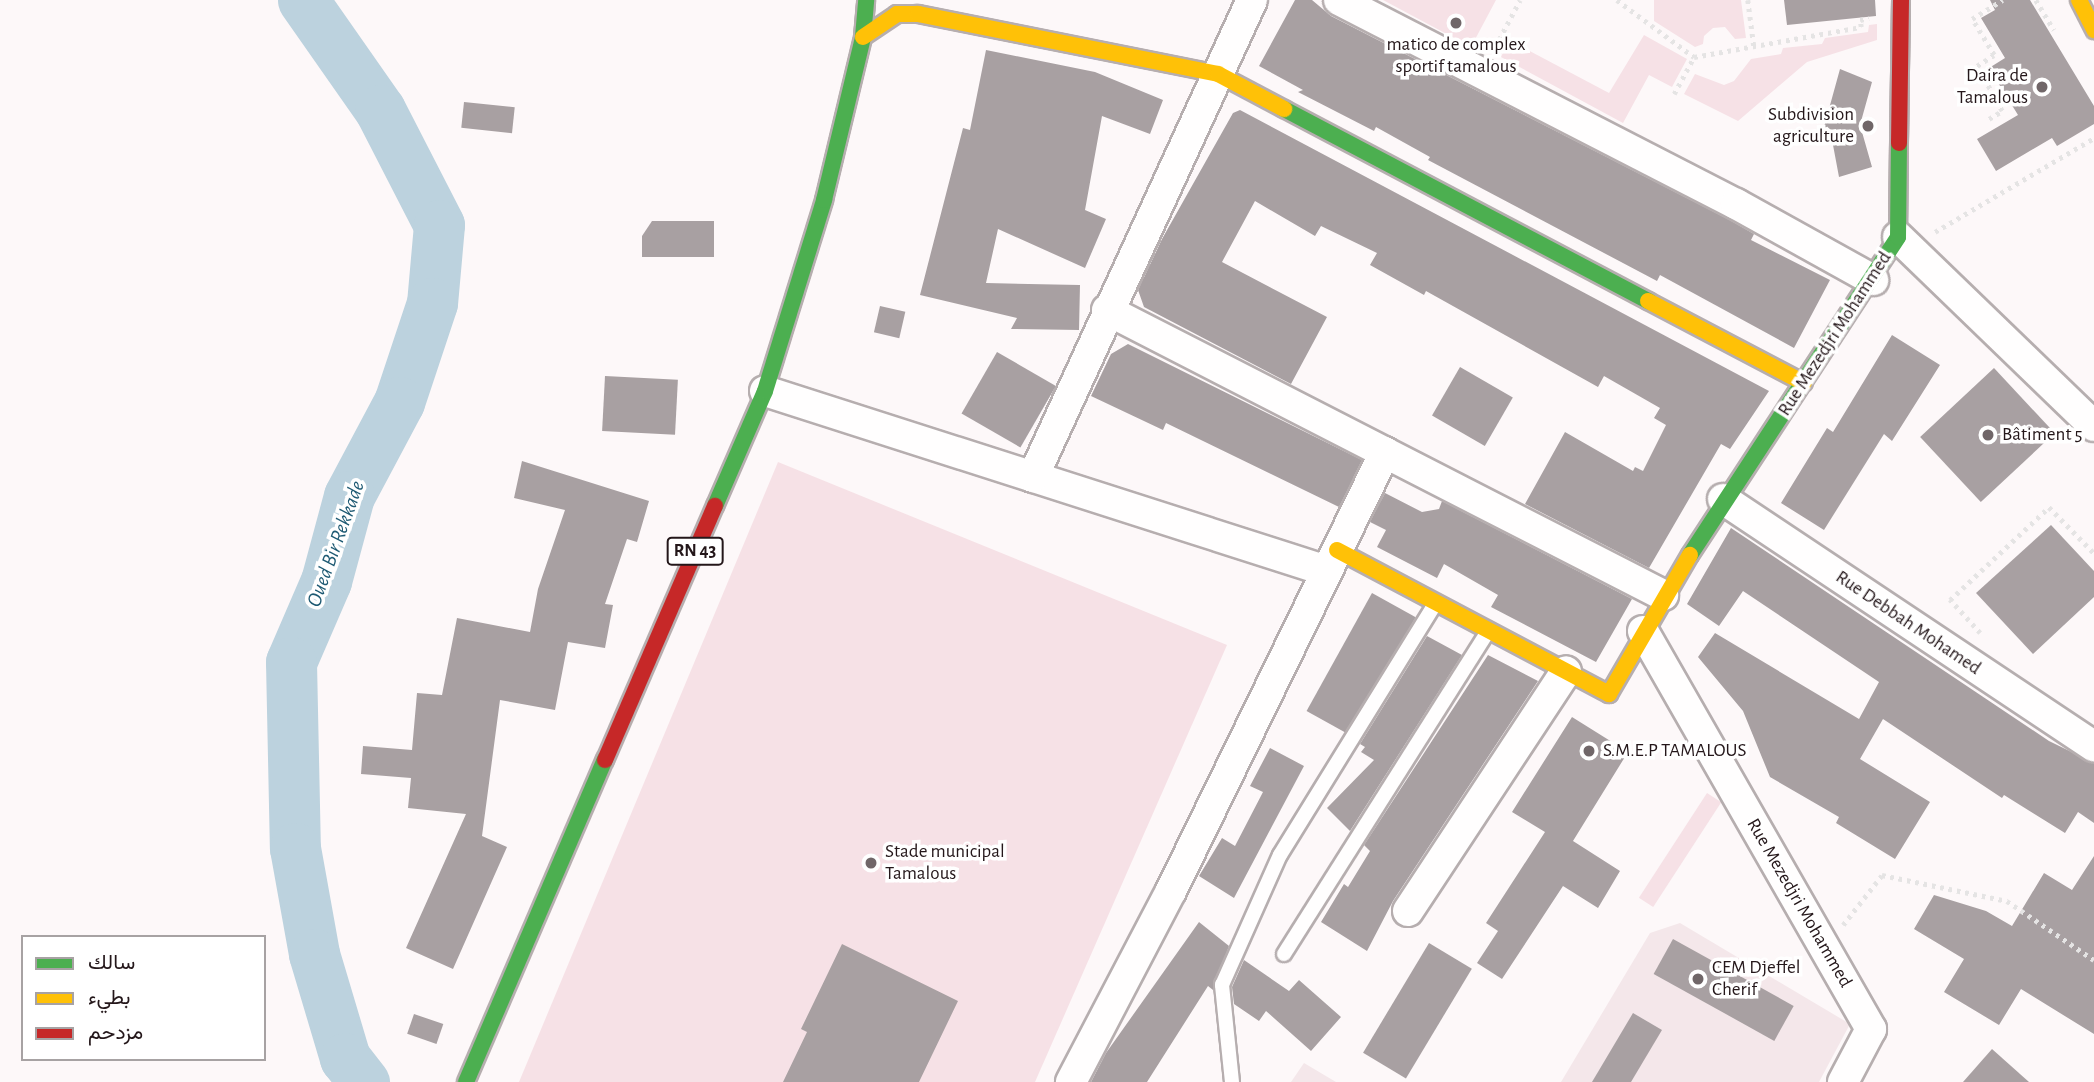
<!DOCTYPE html>
<meta charset="utf-8">
<style>
body{margin:0}
#map{position:relative;width:2094px;height:1082px;overflow:hidden;background:#fdf8f9;font-family:"Alegreya Sans",Vazirmatn,sans-serif}
div>[style]{position:absolute}
.built>*{inset:0;background:#f4e7ea}
.green>*{inset:0;background:#f6e1e6;transform-origin:0 0}
.river>*{height:51px;margin:-25.5px;padding:0 25.5px;transform-origin:25.5px;border-radius:25.5px;background:#bcd2de}
.building>*{inset:0;background:#a8a0a2;transform-origin:0 0}
.path>*{height:4.5px;margin-top:-2.25px;transform-origin:0;background:repeating-linear-gradient(90deg,#e5e4e4 0 3.5px,transparent 0 8.5px)}
.roads{filter:drop-shadow(2px 0 #b6aeaf) drop-shadow(-2px 0 #b6aeaf) drop-shadow(0 2px #b6aeaf) drop-shadow(0 -2px #b6aeaf)}
.lane>*{height:14px;margin:-7px;padding:0 7px;transform-origin:7px;border-radius:7px;background:#fffefe}
.street>*{height:30px;margin:-15px;padding:0 15px;transform-origin:15px;border-radius:15px;background:#fffefe}
.fast>*{height:16px;margin:-8px;padding:0 8px;transform-origin:8px;border-radius:8px;background:#4caf50}
.slow>*{height:16px;margin:-8px;padding:0 8px;transform-origin:8px;border-radius:8px;background:#ffc107}
.jam>*{height:16px;margin:-8px;padding:0 8px;transform-origin:8px;border-radius:8px;background:#c62828}
.dots>*{width:19px;height:19px;translate:-50% -50%;box-sizing:border-box;border:4px solid #fff;border-radius:50%}
span{translate:-50% -50%;white-space:nowrap;text-align:center;line-height:1.15;-webkit-text-stroke:7px #fff;paint-order:stroke}
.shield-label span{padding:2px 5px;background:#fff;border:2px solid;border-radius:5px;-webkit-text-stroke-width:0}
.shield-label{font-size:18px;color:#24171a;font-weight:700}
.poi-label{font-size:19px;color:#24171a}
.right{translate:-100% -50%;text-align:right}
.left{translate:0 -50%;text-align:left}
.street-label{font-size:19px;color:#24171a}
.water-label{font-size:21px;color:#1e5a73;font-style:italic}
.legend{position:absolute;left:21px;top:935px;width:245px;height:126px;box-sizing:border-box;background:#fff;border:2px solid #a7a2a3;margin:0;padding:9px 12px;list-style:none;font-size:21px;color:#24171a}
.legend li{display:flex;align-items:center;gap:14px;height:35px}
.legend b{width:35px;border:2px solid #a7a2a3}
</style>
<div id="map">
<div class="built">
<i style="clip-path:polygon(1680px 923px,1850px 1024px,1819px 1082px,1561px 1082px,1650px 933px)"></i>
<i style="clip-path:polygon(1304px 1063px,1336px 1082px,1291px 1082px)"></i>
</div>
<div class="green">
<i style="clip-path:polygon(1383px 0,1496px 0,1471px 47px)"></i>
<i style="clip-path:polygon(1654px 0,1741px 0,1746px 38px,1735px 39px,1725px 27px,1713px 28px,1704px 36px,1703px 44px,1695px 47px,1654px 21px)"></i>
<i style="clip-path:polygon(1877px 24px,1877px 40px,1807px 62px,1738px 121px,1684px 94px,1695px 74px,1724px 85px,1734px 81px,1751px 59px,1781px 54px,1783px 48px,1822px 44px,1825px 38px,1868px 32px,1869px 25px)"></i>
<i style="clip-path:polygon(1644px 35px,1687px 59px,1672px 87px,1649px 75px,1623px 123px,1501px 57px,1509px 40px,1609px 93px)"></i>
<i style="clip-path:polygon(778px 462px,1227px 645px,1035px 1082px,519px 1082px)"></i>
<i style="left:1707px;top:793px;width:17px;height:125px;rotate:33deg"></i>
</div>
<div class="river">
<i style="left:303px;top:0;width:134px;rotate:55deg"></i>
<i style="left:380px;top:110px;width:129px;rotate:62.8deg"></i>
<i style="left:439px;top:225px;width:78px;rotate:95.1deg"></i>
<i style="left:432px;top:303px;width:104px;rotate:108.4deg"></i>
<i style="left:399px;top:402px;width:106px;rotate:118deg"></i>
<i style="left:349px;top:496px;width:88px;rotate:105.1deg"></i>
<i style="left:326px;top:581px;width:88px;rotate:113.4deg"></i>
<i style="left:291px;top:662px;width:186px;rotate:88.8deg"></i>
<i style="left:295px;top:848px;width:108px;rotate:79.8deg"></i>
<i style="left:314px;top:954px;width:109px;rotate:73.4deg"></i>
<i style="left:345px;top:1058px;width:31px;rotate:52deg"></i>
</div>
<div class="building">
<i style="clip-path:polygon(1295px 0,1312px 0,1331px 16px,1728px 219px,1754px 234px,1751px 240px,1830px 280px,1794px 348px,1660px 275px,1657px 281px,1428px 160px,1430px 157px,1376px 127px,1374px 131px,1298px 92px,1303px 90px,1259px 66px)"></i>
<i style="clip-path:polygon(1784px 0,1875px 0,1876px 16px,1787px 25px)"></i>
<i style="clip-path:polygon(1990px 0,2030px 0,2094px 106px,2094px 124px,2057px 146px,2052px 138px,1996px 171px,1977px 139px,2018px 115px,1989px 68px,2005px 58px,1981px 18px,1995px 10px)"></i>
<i style="clip-path:polygon(986px 50px,1095px 72px,1163px 100px,1150px 134px,1102px 116px,1085px 210px,1106px 219px,1085px 268px,998px 229px,986px 283px,1080px 285px,1079px 330px,1011px 329px,1017px 318px,920px 295px,963px 128px,970px 130px)"></i>
<i style="clip-path:polygon(1840px 69px,1872px 82px,1860px 125px,1872px 167px,1839px 177px,1830px 129px,1824px 127px)"></i>
<i style="left:464px;top:102px;width:51px;height:26px;rotate:6deg"></i>
<i style="clip-path:polygon(1240px 110px,1769px 391px,1730px 449px,1721px 444px,1649px 568px,1525px 504px,1565px 432px,1633px 471px,1635px 467px,1643px 471px,1666px 425px,1654px 418px,1660px 408px,1604px 376px,1598px 387px,1426px 291px,1424px 295px,1370px 265px,1377px 253px,1321px 226px,1315px 236px,1255px 201px,1222px 262px,1327px 317px,1291px 384px,1144px 307px,1138px 290px,1162px 239px,1233px 113px)"></i>
<i style="clip-path:polygon(652px 221px,714px 221px,714px 257px,642px 257px,642px 236px)"></i>
<i style="left:880px;top:306px;width:26px;height:27px;rotate:13deg"></i>
<i style="clip-path:polygon(1892px 335px,1940px 365px,1892px 441px,1884px 434px,1824px 530px,1781px 503px,1827px 428px,1833px 432px)"></i>
<i style="clip-path:polygon(1128px 344px,1362px 460px,1339px 507px,1166px 423px,1163px 430px,1091px 396px,1111px 354px)"></i>
<i style="left:997px;top:352px;width:68px;height:71px;rotate:30deg"></i>
<i style="left:1460px;top:367px;width:61px;height:56px;rotate:30deg"></i>
<i style="left:1994px;top:368px;width:89px;height:101px;rotate:47deg"></i>
<i style="left:605px;top:376px;width:73px;height:55px;rotate:3deg"></i>
<i style="clip-path:polygon(522px 461px,649px 501px,637px 542px,627px 539px,605px 604px,613px 605px,605px 648px,568px 642px,555px 710px,500px 700px,482px 836px,507px 847px,453px 969px,406px 948px,466px 814px,408px 808px,411px 778px,361px 774px,363px 746px,412px 750px,417px 693px,442px 695px,457px 618px,530px 632px,538px 589px,565px 510px,514px 498px)"></i>
<i style="clip-path:polygon(1385px 493px,1422px 512px,1439px 509px,1442px 501px,1632px 599px,1596px 662px,1491px 607px,1498px 595px,1444px 564px,1437px 578px,1377px 547px,1386px 530px,1370px 522px)"></i>
<i style="clip-path:polygon(2051px 525px,2094px 571px,2094px 597px,2033px 654px,1976px 593px)"></i>
<i style="clip-path:polygon(1731px 528px,2049px 741px,2094px 763px,2094px 823px,2078px 812px,2065px 833px,2004px 795px,2002px 798px,1883px 719px,1860px 759px,1930px 802px,1895px 859px,1836px 823px,1839px 817px,1770px 777px,1743px 711px,1698px 657px,1715px 633px,1859px 719px,1879px 682px,1743px 591px,1719px 626px,1687px 604px)"></i>
<i style="left:1372px;top:593px;width:50px;height:135px;rotate:29deg"></i>
<i style="clip-path:polygon(1427px 636px,1462px 655px,1350px 831px,1327px 808px,1374px 760px,1361px 752px,1365px 747px,1360px 744px)"></i>
<i style="clip-path:polygon(1488px 655px,1538px 681px,1393px 901px,1367px 951px,1321px 922px,1344px 884px,1348px 887px,1370px 851px,1364px 845px)"></i>
<i style="clip-path:polygon(1572px 717px,1628px 752px,1573px 841px,1620px 871px,1598px 908px,1563px 886px,1502px 979px,1477px 963px,1498px 931px,1486px 923px,1545px 832px,1512px 812px)"></i>
<i style="clip-path:polygon(1270px 748px,1304px 766px,1234px 898px,1199px 876px,1222px 838px,1235px 846px,1263px 792px,1250px 786px)"></i>
<i style="clip-path:polygon(2094px 856px,2094px 1034px,2021px 989px,1999px 1025px,1944px 992px,1964px 959px,1914px 929px,1934px 895px,1986px 911px,2012px 926px,2044px 873px,2072px 890px)"></i>
<i style="clip-path:polygon(1199px 922px,1229px 946px,1213px 990px,1208px 986px,1147px 1082px,1091px 1082px,1106px 1053px)"></i>
<i style="left:1673px;top:939px;width:138px;height:40px;rotate:29deg"></i>
<i style="left:1429px;top:943px;width:50px;height:128px;rotate:31deg"></i>
<i style="clip-path:polygon(842px 944px,958px 1001px,919px 1082px,783px 1082px,807px 1032px,801px 1029px)"></i>
<i style="clip-path:polygon(1244px 960px,1289px 991px,1299px 980px,1341px 1017px,1311px 1051px,1266px 1011px,1259px 1021px,1234px 1004px,1232px 987px)"></i>
<i style="clip-path:polygon(1633px 1013px,1662px 1030px,1631px 1082px,1592px 1082px)"></i>
<i style="left:414px;top:1014px;width:31px;height:21px;rotate:19deg"></i>
<i style="clip-path:polygon(1992px 1049px,2029px 1082px,1963px 1082px)"></i>
</div>
<div class="path">
<i style="left:1617px;top:0;width:96px;rotate:36.5deg"></i>
<i style="left:1694px;top:57px;width:170px;rotate:-10.2deg"></i>
<i style="left:1861px;top:27px;width:7px;rotate:-98deg"></i>
<i style="left:1860px;top:20px;width:9px;rotate:-13deg"></i>
<i style="left:1748px;top:0;width:46px;rotate:82.6deg"></i>
<i style="left:2036px;top:0;width:35px;rotate:59deg"></i>
<i style="left:1495px;top:47px;width:53px;rotate:-62deg"></i>
<i style="left:1674px;top:94px;width:42px;rotate:-61.6deg"></i>
<i style="left:1989px;top:119px;width:15px;rotate:-32deg"></i>
<i style="left:2002px;top:111px;width:51px;rotate:-119.1deg"></i>
<i style="left:1977px;top:66px;width:20px;rotate:-33deg"></i>
<i style="left:1994px;top:55px;width:42px;rotate:-121.4deg"></i>
<i style="left:1972px;top:19px;width:36px;rotate:-32deg"></i>
<i style="left:1935px;top:232px;width:185px;rotate:-30.6deg"></i>
<i style="left:1980px;top:633px;width:45px;rotate:-132.3deg"></i>
<i style="left:1950px;top:600px;width:136px;rotate:-43.2deg"></i>
<i style="left:2049px;top:507px;width:64px;rotate:45.6deg"></i>
<i style="left:1843px;top:925px;width:63px;rotate:-52deg"></i>
<i style="left:1882px;top:875px;width:128px;rotate:11.7deg"></i>
<i style="left:2007px;top:901px;width:105px;rotate:34.1deg"></i>
</div>
<div class="roads">
<div class="lane">
<i style="left:1284px;top:954px;width:382px;rotate:-57.7deg"></i>
<i style="left:1232px;top:1082px;width:98px;rotate:-95.9deg"></i>
<i style="left:1222px;top:985px;width:142px;rotate:-66deg"></i>
<i style="left:1280px;top:855px;width:295px;rotate:-58.3deg"></i>
</div>
<div class="street">
<i style="left:1339px;top:0;width:446px;rotate:27.2deg"></i>
<i style="left:1736px;top:204px;width:157px;rotate:29deg"></i>
<i style="left:1898px;top:237px;width:272px;rotate:44deg"></i>
<i style="left:1107px;top:310px;width:625px;rotate:27.14deg"></i>
<i style="left:765px;top:391px;width:590px;rotate:17.76deg"></i>
<i style="left:1033px;top:477px;width:525px;rotate:-65.34deg"></i>
<i style="left:1723px;top:499px;width:446px;rotate:33.7deg"></i>
<i style="left:1643px;top:631px;width:459px;rotate:60.2deg"></i>
<i style="left:1871px;top:1029px;width:60px;rotate:117.8deg"></i>
<i style="left:1408px;top:911px;width:287px;rotate:-56.6deg"></i>
<i style="left:1071px;top:1082px;width:216px;rotate:-62.4deg"></i>
<i style="left:1171px;top:891px;width:488px;rotate:-64deg"></i>
</div>
<div class="fast">
<i style="left:1284px;top:109px;width:412px;rotate:27.8deg"></i>
<i style="left:715px;top:506px;width:125px;rotate:-66.5deg"></i>
<i style="left:765px;top:391px;width:200px;rotate:-72.8deg"></i>
<i style="left:824px;top:200px;width:168px;rotate:-76.5deg"></i>
<i style="left:863px;top:37px;width:37px;rotate:-85deg"></i>
<i style="left:1690px;top:555px;width:380px;rotate:-56.8deg"></i>
<i style="left:1898px;top:237px;width:94px;rotate:-89.4deg"></i>
<i style="left:466px;top:1082px;width:351px;rotate:-66.7deg"></i>
</div>
<div class="slow">
<i style="left:2079px;top:0;width:34px;rotate:63deg"></i>
<i style="left:863px;top:37px;width:41px;rotate:-34.1deg"></i>
<i style="left:897px;top:14px;width:21px"></i>
<i style="left:918px;top:14px;width:306px;rotate:11.3deg"></i>
<i style="left:1218px;top:74px;width:75px;rotate:27.9deg"></i>
<i style="left:1648px;top:301px;width:176px;rotate:27.7deg"></i>
<i style="left:1337px;top:550px;width:308px;rotate:27.9deg"></i>
<i style="left:1609px;top:694px;width:161px;rotate:-59.8deg"></i>
</div>
<div class="jam">
<i style="left:1899px;top:143px;width:143px;rotate:-89.2deg"></i>
<i style="left:605px;top:760px;width:277px;rotate:-66.6deg"></i>
</div>
</div>
<div class="dots">
<i style="left:1456px;top:23px;background:#706668"></i>
<i style="left:2042px;top:87px;background:#706668"></i>
<i style="left:1868px;top:126px;background:#706668"></i>
<i style="left:1988px;top:435px;background:#706668"></i>
<i style="left:1589px;top:751px;background:#706668"></i>
<i style="left:871px;top:863px;background:#706668"></i>
<i style="left:1698px;top:979px;background:#706668"></i>
</div>
<div class="shield-label">
<span style="left:695px;top:551px">RN 43</span>
</div>
<div class="poi-label">
<span style="left:1456px;top:56px">matico de complex<br>sportif tamalous</span>
<span class="right" style="left:2028px;top:87px">Daira de<br>Tamalous</span>
<span class="right" style="left:1854px;top:126px">Subdivision<br>agriculture</span>
<span class="left" style="left:2002px;top:435px">Bâtiment 5</span>
<span class="left" style="left:1603px;top:751px">S.M.E.P TAMALOUS</span>
<span class="left" style="left:885px;top:863px">Stade municipal<br>Tamalous</span>
<span class="left" style="left:1712px;top:979px">CEM Djeffel<br>Cherif</span>
</div>
<div class="street-label">
<span style="left:1835px;top:334px;rotate:-57deg">Rue Mezedjri Mohammed</span>
<span style="left:1908px;top:623px;rotate:34deg">Rue Debbah Mohamed</span>
<span style="left:1799px;top:903px;rotate:60deg">Rue Mezedjri Mohammed</span>
</div>
<div class="water-label">
<span style="left:336px;top:544px;rotate:-70deg">Oued Bir Rekkade</span>
</div>
<ul class="legend">
<li><b style="height:9px;background:#4caf50"></b>سالك</li>
<li><b style="height:9px;background:#ffc107"></b>بطيء</li>
<li><b style="height:9px;background:#c62828"></b>مزدحم</li>
</ul>
</div>
